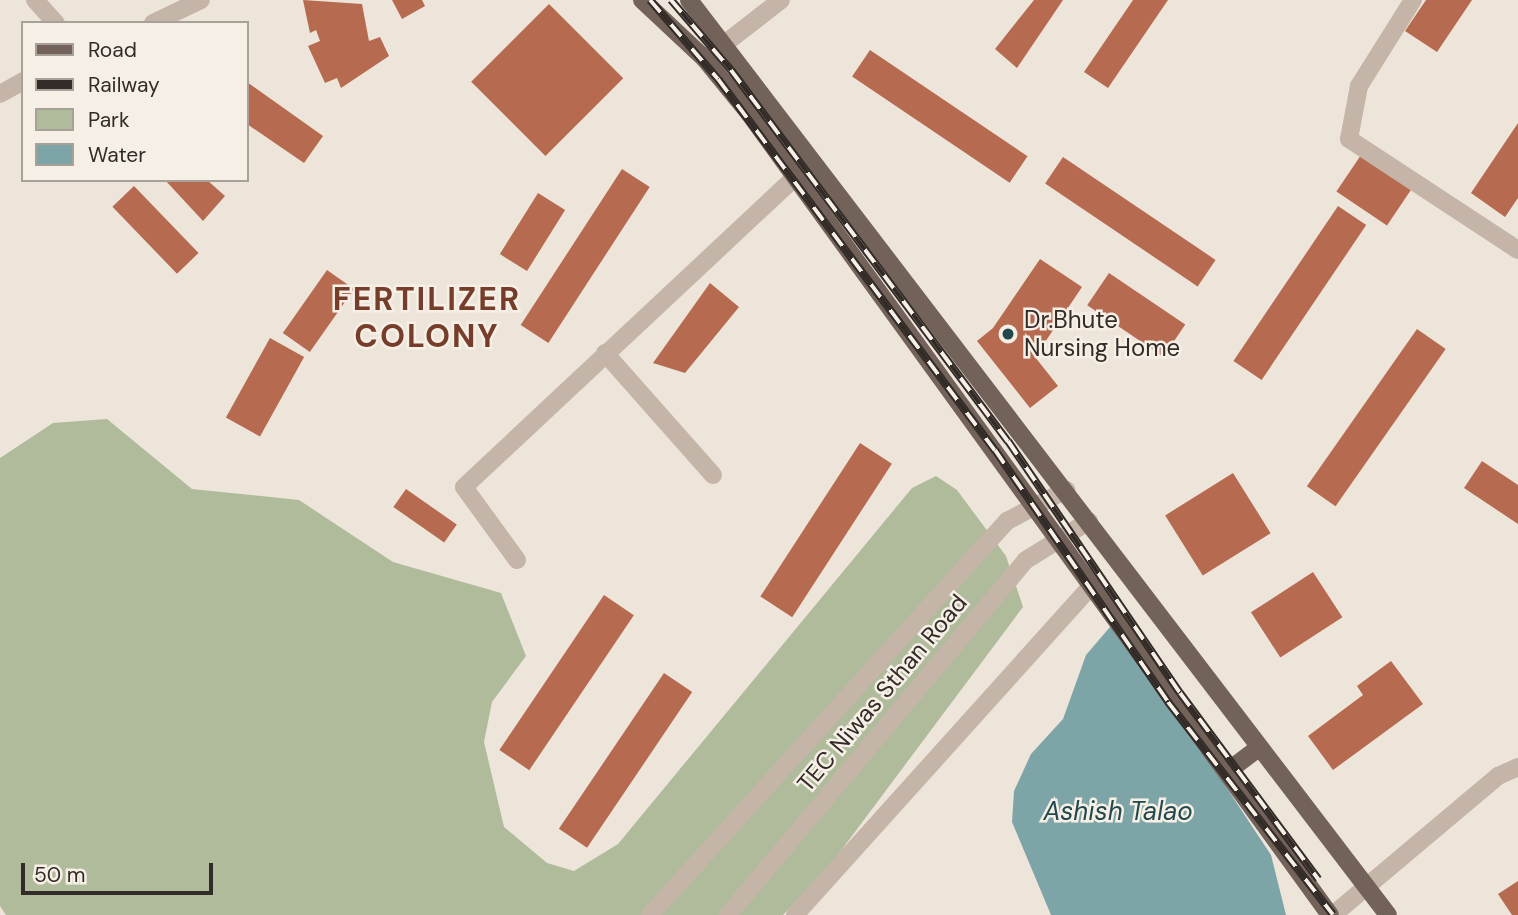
<!DOCTYPE html>
<style>
body{margin:0}
#map{position:relative;width:1518px;height:915px;overflow:hidden;background:#eee5da;font-family:"DM Sans",sans-serif}
div>[style]{position:absolute}
.green>*{inset:0;background:#b0bb9c}
.water>*{inset:0;background:#7da5a7}
.building>*{inset:0;background:#b66a50;transform-origin:0 0}
.minor>*{height:18px;margin:-9px;padding:0 9px;transform-origin:9px;border-radius:9px;background:#c4b5a8}
.major>*{height:18px;margin:-9px;padding:0 9px;transform-origin:9px;border-radius:9px;background:#72625a}
.rail>*{height:8px;margin-top:-4px;transform-origin:0;background:repeating-linear-gradient(90deg,#f6efe6 0 16px,#322b27 0 32px);box-sizing:border-box;border-block:2px solid #322b27}
.dots>*{width:19px;height:19px;translate:-50% -50%;box-sizing:border-box;border:4px solid #f6efe6;border-radius:50%}
span{translate:-50% -50%;white-space:nowrap;text-align:center;line-height:1.15;-webkit-text-stroke:5px #f6efe6;paint-order:stroke}
.poi-label{font-size:24px;color:#322b27}
.left{translate:0 -50%;text-align:left}
.street-label{font-size:24px;color:#322b27}
.water-label{font-size:26px;color:#224a4e;font-style:italic}
.district-label{font-size:32px;color:#763e2a;font-weight:700;letter-spacing:2px}
.legend{position:absolute;left:21px;top:21px;width:228px;height:161px;box-sizing:border-box;background:#f6efe6;border:2px solid #a8a19a;margin:0;padding:9px 12px;list-style:none;font-size:21px;color:#322b27}
.legend li{display:flex;align-items:center;gap:14px;height:35px}
.legend b{width:35px;border:2px solid #a8a19a}
.scale{position:absolute;left:21px;top:863px;width:192px;height:32px;box-sizing:border-box;border:4px solid #322b27;border-top:0;padding-left:9px;font-size:21px;line-height:24px;white-space:nowrap;color:#322b27;-webkit-text-stroke:5px #f6efe6;paint-order:stroke}
</style>
<div id="map">
<div class="green">
<i style="clip-path:polygon(107px 419px,192px 489px,299px 500px,393px 562px,501px 593px,526px 656px,492px 702px,484px 742px,504px 827px,547px 863px,574px 871px,618px 844px,912px 488px,936px 476px,957px 490px,1006px 556px,1023px 607px,831px 864px,783px 915px,6px 915px,0 906px,0 458px,53px 423px)"></i>
</div>
<div class="water">
<i style="clip-path:polygon(1116px 620px,1271px 855px,1286px 915px,1051px 915px,1012px 822px,1014px 791px,1031px 754px,1063px 719px,1086px 655px)"></i>
</div>
<div class="building">
<i style="clip-path:polygon(303px 0,362px 4px,369px 41px,380px 37px,389px 56px,341px 88px,337px 78px,325px 83px,308px 46px,320px 41px,316px 30px,310px 33px)"></i>
<i style="clip-path:polygon(392px 0,422px 0,425px 6px,402px 19px)"></i>
<i style="clip-path:polygon(1034px 0,1063px 0,1017px 68px,995px 49px)"></i>
<i style="clip-path:polygon(1133px 0,1168px 0,1108px 88px,1084px 72px)"></i>
<i style="clip-path:polygon(1426px 0,1472px 0,1437px 52px,1405px 31px)"></i>
<i style="left:549px;top:4px;width:105px;height:110px;rotate:45deg"></i>
<i style="left:870px;top:50px;width:190px;height:32px;rotate:34deg"></i>
<i style="clip-path:polygon(247px 82px,323px 136px,304px 163px,247px 124px)"></i>
<i style="clip-path:polygon(1518px 123px,1518px 198px,1505px 217px,1471px 193px)"></i>
<i style="left:1361px;top:155px;width:61px;height:44px;rotate:34deg"></i>
<i style="left:1063px;top:157px;width:184px;height:32px;rotate:34deg"></i>
<i style="left:622px;top:169px;width:33px;height:186px;rotate:33deg"></i>
<i style="clip-path:polygon(165px 180px,207px 180px,225px 196px,203px 221px)"></i>
<i style="left:134px;top:186px;width:93px;height:30px;rotate:46deg"></i>
<i style="left:538px;top:193px;width:32px;height:72px;rotate:32deg"></i>
<i style="left:1338px;top:206px;width:34px;height:187px;rotate:34deg"></i>
<i style="clip-path:polygon(1040px 259px,1082px 287px,1035px 357px,1058px 386px,1030px 408px,977px 341px,993px 328px)"></i>
<i style="left:327px;top:270px;width:33px;height:77px;rotate:35deg"></i>
<i style="left:1109px;top:273px;width:92px;height:39px;rotate:34deg"></i>
<i style="clip-path:polygon(710px 283px,739px 307px,685px 373px,653px 363px)"></i>
<i style="left:1417px;top:329px;width:35px;height:192px;rotate:35deg"></i>
<i style="left:270px;top:338px;width:39px;height:91px;rotate:29deg"></i>
<i style="left:860px;top:443px;width:38px;height:183px;rotate:33deg"></i>
<i style="clip-path:polygon(1482px 461px,1518px 485px,1518px 524px,1464px 488px)"></i>
<i style="left:1233px;top:473px;width:71px;height:80px;rotate:58deg"></i>
<i style="left:406px;top:489px;width:62px;height:22px;rotate:35deg"></i>
<i style="left:1313px;top:572px;width:54px;height:74px;rotate:57deg"></i>
<i style="left:604px;top:595px;width:36px;height:187px;rotate:34deg"></i>
<i style="clip-path:polygon(1391px 661px,1423px 704px,1333px 770px,1308px 736px,1363px 695px,1357px 686px)"></i>
<i style="left:664px;top:673px;width:34px;height:188px;rotate:34deg"></i>
<i style="clip-path:polygon(1518px 881px,1518px 915px,1512px 915px,1498px 894px)"></i>
</div>
<div class="minor">
<i style="left:35px;top:0;width:31px;rotate:48deg"></i>
<i style="left:1413px;top:0;width:102px;rotate:122.1deg"></i>
<i style="left:1359px;top:86px;width:54px;rotate:100.7deg"></i>
<i style="left:1349px;top:139px;width:202px;rotate:33.3deg"></i>
<i style="left:153px;top:23px;width:53px;rotate:-25.6deg"></i>
<i style="left:705px;top:59px;width:96px;rotate:-37.8deg"></i>
<i style="left:0;top:94px;width:26px;rotate:-29deg"></i>
<i style="left:605px;top:353px;width:163px;rotate:48.5deg"></i>
<i style="left:517px;top:560px;width:90px;rotate:-126deg"></i>
<i style="left:464px;top:487px;width:455px;rotate:-43.1deg"></i>
<i style="left:650px;top:915px;width:532px;rotate:-47.82deg"></i>
<i style="left:1007px;top:521px;width:67px;rotate:-27.7deg"></i>
<i style="left:728px;top:915px;width:463px;rotate:-50deg"></i>
<i style="left:1026px;top:560px;width:74px;rotate:-31.8deg"></i>
<i style="left:795px;top:915px;width:447px;rotate:-48deg"></i>
<i style="left:1333px;top:915px;width:216px;rotate:-40.1deg"></i>
<i style="left:1498px;top:776px;width:22px;rotate:-24deg"></i>
</div>
<div class="major">
<i style="left:642px;top:0;width:86px;rotate:43.1deg"></i>
<i style="left:705px;top:59px;width:70px;rotate:50.8deg"></i>
<i style="left:749px;top:113px;width:990px;rotate:54.08deg"></i>
<i style="left:689px;top:0;width:1151px;rotate:52.62deg"></i>
<i style="left:1228px;top:771px;width:39px;rotate:-37deg"></i>
</div>
<div class="rail">
<i style="left:650px;top:0;width:104px;rotate:49.3deg"></i>
<i style="left:718px;top:79px;width:463px;rotate:53.3deg"></i>
<i style="left:995px;top:450px;width:306px;rotate:55.5deg"></i>
<i style="left:1168px;top:702px;width:269px;rotate:52.2deg"></i>
<i style="left:671px;top:0;width:92px;rotate:49.4deg"></i>
<i style="left:731px;top:70px;width:463px;rotate:53.3deg"></i>
<i style="left:1008px;top:441px;width:305px;rotate:55.7deg"></i>
<i style="left:1180px;top:693px;width:232px;rotate:53.4deg"></i>
</div>
<div class="dots">
<i style="left:1008px;top:334px;background:#224a4e"></i>
</div>
<div class="poi-label">
<span class="left" style="left:1024px;top:334px">Dr.Bhute<br>Nursing Home</span>
</div>
<div class="street-label">
<span style="left:882px;top:693px;rotate:-50deg">TEC Niwas Sthan Road</span>
</div>
<div class="water-label">
<span style="left:1118px;top:812px">Ashish Talao</span>
</div>
<div class="district-label">
<span style="left:427px;top:318px">FERTILIZER<br>COLONY</span>
</div>
<ul class="legend">
<li><b style="height:9px;background:#72625a"></b>Road</li>
<li><b style="height:9px;background:#322b27"></b>Railway</li>
<li><b style="height:19px;background:#b0bb9c"></b>Park</li>
<li><b style="height:19px;background:#7da5a7"></b>Water</li>
</ul>
<div class="scale">50 m</div>
</div>
